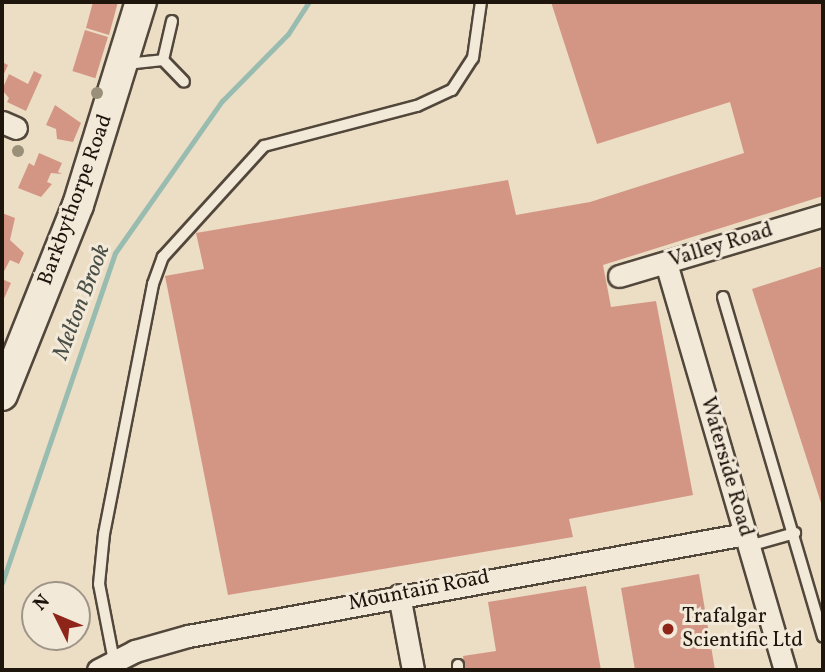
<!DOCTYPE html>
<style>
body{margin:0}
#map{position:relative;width:825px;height:672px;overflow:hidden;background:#ecddc5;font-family:Vollkorn,serif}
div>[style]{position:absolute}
.stream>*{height:5px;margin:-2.5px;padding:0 2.5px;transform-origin:2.5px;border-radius:2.5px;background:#99bcb0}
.building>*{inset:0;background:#d49684;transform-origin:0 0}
.roads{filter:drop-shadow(2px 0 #52473b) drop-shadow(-2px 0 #52473b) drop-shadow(0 2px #52473b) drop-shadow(0 -2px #52473b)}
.lane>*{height:10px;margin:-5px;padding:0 5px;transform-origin:5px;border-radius:5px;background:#f3e9d9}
.street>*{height:21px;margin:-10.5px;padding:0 10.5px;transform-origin:10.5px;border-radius:10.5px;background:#f3e9d9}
.secondary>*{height:30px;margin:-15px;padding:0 15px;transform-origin:15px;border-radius:15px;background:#f3e9d9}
.trees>*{width:12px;height:12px;margin:-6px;border-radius:50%;background:#9a8f79}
.dots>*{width:19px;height:19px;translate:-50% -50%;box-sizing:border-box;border:4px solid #f3e9d9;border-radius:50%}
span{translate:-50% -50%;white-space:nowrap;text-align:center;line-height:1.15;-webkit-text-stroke:6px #f3e9d9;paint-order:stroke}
.street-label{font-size:21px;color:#1e150d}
.poi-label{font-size:21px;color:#1e150d}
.left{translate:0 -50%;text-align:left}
.water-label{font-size:23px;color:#494f46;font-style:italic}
.frame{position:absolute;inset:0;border:4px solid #1e150d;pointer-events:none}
.north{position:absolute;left:21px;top:581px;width:70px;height:70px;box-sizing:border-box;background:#f3e9d9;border:2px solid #9e9487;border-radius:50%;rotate:313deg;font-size:19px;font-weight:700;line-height:28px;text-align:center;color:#1e150d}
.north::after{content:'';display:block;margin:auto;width:24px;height:32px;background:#8f2418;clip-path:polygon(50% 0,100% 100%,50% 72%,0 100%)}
</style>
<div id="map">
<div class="stream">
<i style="left:2px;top:583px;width:349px;rotate:-71.1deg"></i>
<i style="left:115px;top:253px;width:186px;rotate:-54.9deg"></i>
<i style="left:222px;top:101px;width:94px;rotate:-45.4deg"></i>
<i style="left:288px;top:34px;width:38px;rotate:-57deg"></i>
</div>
<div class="building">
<i style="clip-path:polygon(93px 2px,118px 2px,109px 35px,86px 28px)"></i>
<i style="clip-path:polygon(551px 2px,823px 2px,823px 196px,603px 265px,611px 307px,656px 301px,693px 495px,569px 519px,573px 537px,228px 595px,165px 276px,204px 269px,196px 233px,508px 180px,516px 215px,590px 202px,744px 153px,730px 102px,597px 144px)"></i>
<i style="left:85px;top:30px;width:24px;height:43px;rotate:17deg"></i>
<i style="clip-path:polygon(2px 62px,8px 65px,2px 78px)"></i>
<i style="clip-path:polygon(34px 71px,42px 75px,26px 111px,7px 102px,9px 98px,2px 90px,9px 74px,28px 84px)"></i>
<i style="clip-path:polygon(55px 105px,81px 123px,73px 142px,57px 139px,56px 129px,46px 125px)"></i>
<i style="clip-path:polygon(39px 153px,62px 163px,58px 172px,62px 174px,51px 173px,47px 182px,52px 184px,41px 197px,18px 188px,29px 163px,34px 166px)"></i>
<i style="clip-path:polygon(2px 213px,15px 218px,10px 240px,24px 253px,19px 264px,10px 260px,2px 275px)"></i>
<i style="clip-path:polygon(823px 266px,823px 509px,752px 289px)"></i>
<i style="clip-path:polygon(2px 279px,11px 283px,2px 303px)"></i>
<i style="clip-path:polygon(699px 574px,715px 670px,635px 670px,621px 588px)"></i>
<i style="clip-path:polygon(586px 586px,601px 670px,465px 670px,463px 656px,496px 651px,488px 602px)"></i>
</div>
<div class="roads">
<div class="lane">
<i style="left:163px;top:60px;width:30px;rotate:46deg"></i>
<i style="left:126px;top:64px;width:37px;rotate:-6deg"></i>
<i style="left:163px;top:60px;width:40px;rotate:-77deg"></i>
<i style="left:723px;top:297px;width:354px;rotate:73.6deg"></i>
<i style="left:749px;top:546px;width:48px;rotate:-15.8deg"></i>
<i style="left:114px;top:661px;width:78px;rotate:-101deg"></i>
<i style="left:99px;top:584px;width:50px;rotate:-84.3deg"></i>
<i style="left:104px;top:534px;width:255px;rotate:-78.9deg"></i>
<i style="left:153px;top:284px;width:29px;rotate:-70deg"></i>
<i style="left:163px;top:257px;width:150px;rotate:-47.7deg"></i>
<i style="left:264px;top:146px;width:158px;rotate:-14.7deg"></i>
<i style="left:417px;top:106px;width:38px;rotate:-25deg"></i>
<i style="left:452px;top:90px;width:38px;rotate:-57deg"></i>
<i style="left:473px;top:58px;width:57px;rotate:-81.9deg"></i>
<i style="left:458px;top:665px;width:5px;rotate:90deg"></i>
</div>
<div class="street">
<i style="left:2px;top:122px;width:15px;rotate:23deg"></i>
<i style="left:666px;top:263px;width:424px;rotate:73.7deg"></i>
<i style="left:619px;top:276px;width:213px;rotate:-16.6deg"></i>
<i style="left:399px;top:595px;width:76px;rotate:79.4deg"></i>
<i style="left:98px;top:670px;width:42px;rotate:-27.2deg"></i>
<i style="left:135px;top:651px;width:55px;rotate:-15.8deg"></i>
<i style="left:188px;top:636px;width:566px;rotate:-10.38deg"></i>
</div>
<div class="secondary">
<i style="left:2px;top:395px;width:205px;rotate:-68.2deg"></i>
<i style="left:78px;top:205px;width:213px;rotate:-72.8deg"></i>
</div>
</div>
<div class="trees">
<i style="left:97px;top:93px"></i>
<i style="left:18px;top:151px"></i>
</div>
<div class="dots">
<i style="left:668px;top:629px;background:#8f2418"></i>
</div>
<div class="street-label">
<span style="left:76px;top:200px;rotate:-70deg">Barkbythorpe Road</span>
<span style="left:721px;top:246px;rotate:-17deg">Valley Road</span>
<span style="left:726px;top:467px;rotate:74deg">Waterside Road</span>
<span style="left:419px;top:591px;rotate:-11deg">Mountain Road</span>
</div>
<div class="poi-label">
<span class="left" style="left:682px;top:629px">Trafalgar<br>Scientific Ltd</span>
</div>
<div class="water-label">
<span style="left:82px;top:302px;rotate:-69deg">Melton Brook</span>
</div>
<div class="frame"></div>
<div class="north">N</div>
</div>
